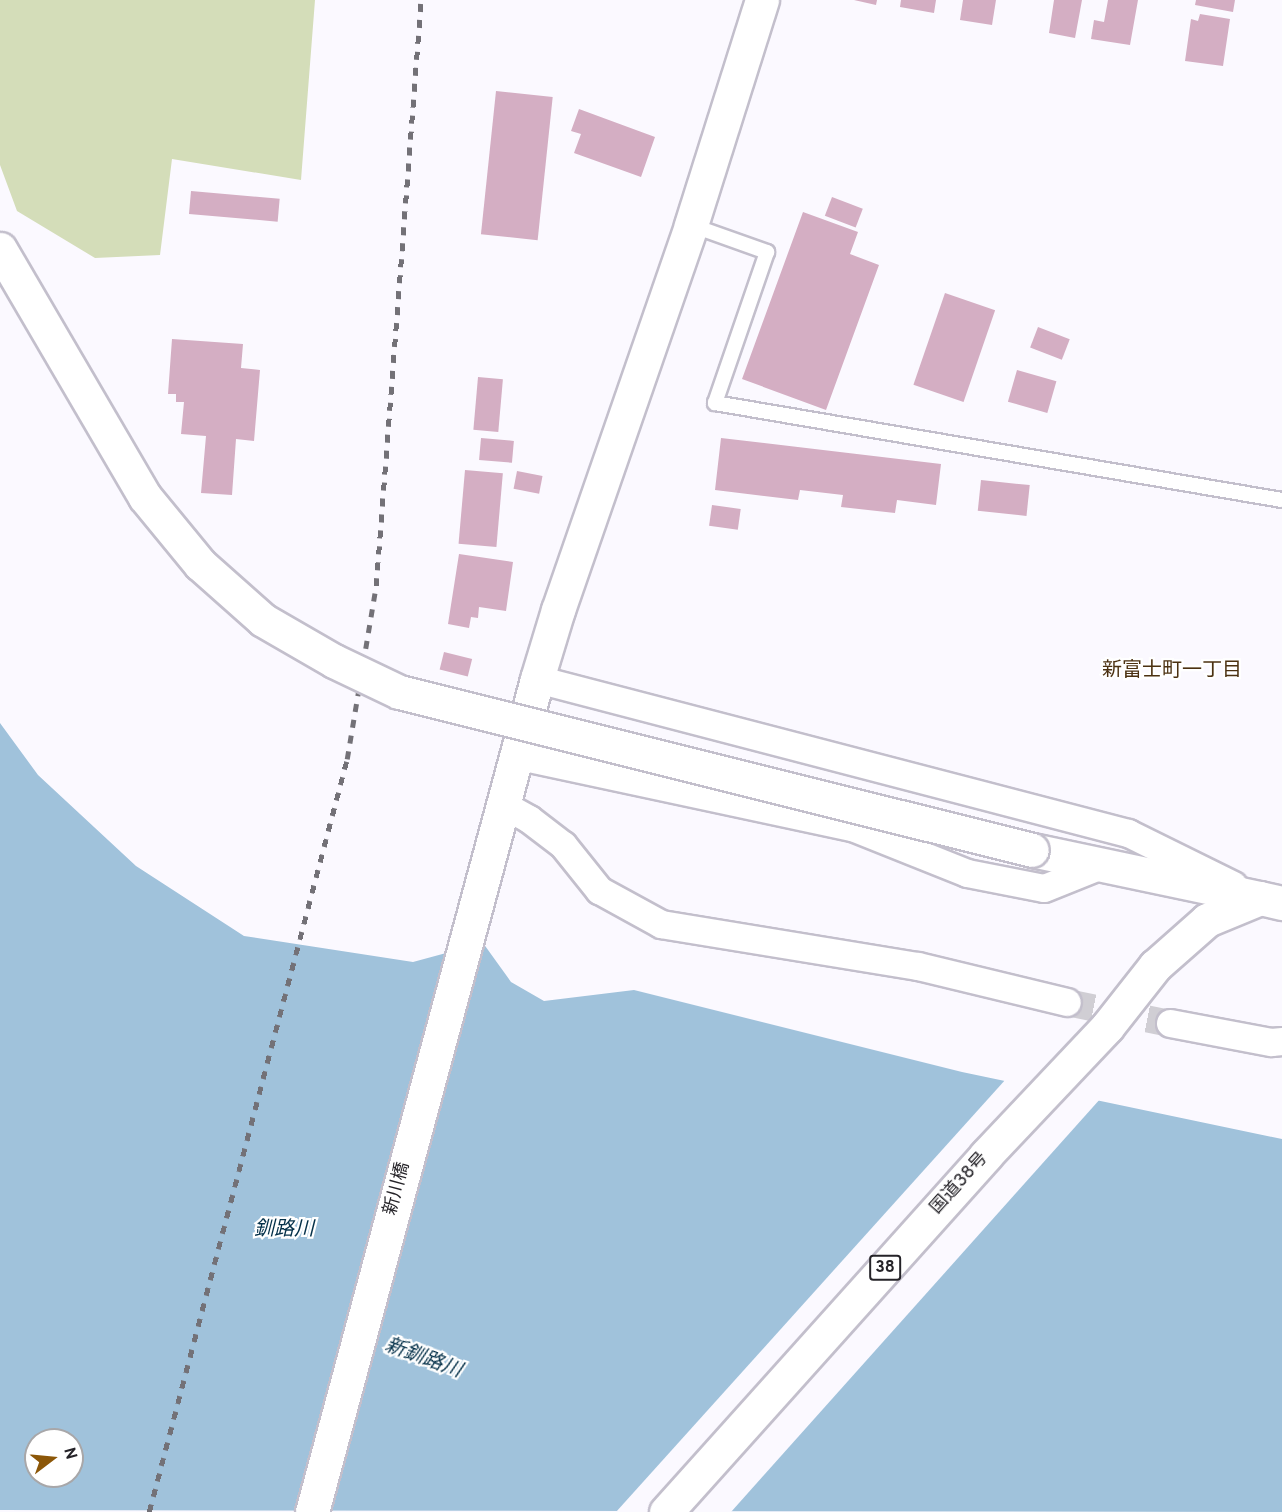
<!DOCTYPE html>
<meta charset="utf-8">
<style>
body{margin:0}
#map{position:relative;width:1282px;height:1512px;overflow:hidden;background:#fbf9ff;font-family:Overpass,"Noto Sans JP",sans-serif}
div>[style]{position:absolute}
.green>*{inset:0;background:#d4ddb9}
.water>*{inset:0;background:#a0c2db}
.pier>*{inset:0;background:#fbf9ff}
.building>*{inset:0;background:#d4aec3;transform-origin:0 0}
.minor-tunnel>*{height:27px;margin-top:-13.5px;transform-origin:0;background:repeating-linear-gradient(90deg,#d0ced4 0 27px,transparent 0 41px)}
.roads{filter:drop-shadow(2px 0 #c3bfcc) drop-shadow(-2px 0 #c3bfcc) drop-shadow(0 2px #c3bfcc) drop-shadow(0 -2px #c3bfcc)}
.service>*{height:14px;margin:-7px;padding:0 7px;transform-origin:7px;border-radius:7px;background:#fff}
.minor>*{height:27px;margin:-13.5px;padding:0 13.5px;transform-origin:13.5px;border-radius:13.5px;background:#fff}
.tertiary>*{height:33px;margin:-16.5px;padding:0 16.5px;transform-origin:16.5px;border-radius:16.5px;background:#fff}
.trunk>*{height:33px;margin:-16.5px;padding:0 16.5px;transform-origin:16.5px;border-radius:16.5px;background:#fff}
.rail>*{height:4.5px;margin-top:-2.25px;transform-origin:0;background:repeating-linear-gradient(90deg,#737177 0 8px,transparent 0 16px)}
.bridges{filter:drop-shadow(2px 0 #c3bfcc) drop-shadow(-2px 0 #c3bfcc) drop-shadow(0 2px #c3bfcc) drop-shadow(0 -2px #c3bfcc)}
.tertiary-bridge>*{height:33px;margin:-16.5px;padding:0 16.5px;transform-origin:16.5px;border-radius:16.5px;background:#fff}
span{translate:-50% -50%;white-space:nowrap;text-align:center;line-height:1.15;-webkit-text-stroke:4.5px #fff;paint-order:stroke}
.shield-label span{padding:2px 4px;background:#fff;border:2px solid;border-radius:4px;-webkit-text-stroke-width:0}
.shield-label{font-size:16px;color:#252328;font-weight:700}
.street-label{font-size:18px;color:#252328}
.neighbourhood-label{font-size:20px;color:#4b3111}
.water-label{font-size:20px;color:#043049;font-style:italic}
.north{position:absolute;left:24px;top:1428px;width:60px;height:60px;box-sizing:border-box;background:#fff;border:2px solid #a8a7a9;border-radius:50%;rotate:74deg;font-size:16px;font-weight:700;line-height:24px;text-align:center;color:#252328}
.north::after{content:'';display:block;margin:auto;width:21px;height:27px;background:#8c5708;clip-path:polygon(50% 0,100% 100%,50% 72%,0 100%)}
</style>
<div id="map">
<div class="green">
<i style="clip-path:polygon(0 0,315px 0,301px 180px,172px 159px,160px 255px,95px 258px,17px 211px,0 165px)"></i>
</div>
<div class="water">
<i style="clip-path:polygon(evenodd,0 723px,38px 775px,136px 866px,244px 936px,413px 962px,483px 943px,511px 982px,544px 1001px,634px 990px,962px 1072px,1282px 1139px,1282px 1512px,0 1510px,0 723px,36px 1440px,72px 1440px,72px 1476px,36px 1476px,36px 1440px)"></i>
</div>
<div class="pier">
<i style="clip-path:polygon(1006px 1079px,1101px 1098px,731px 1512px,616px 1512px)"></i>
</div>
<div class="building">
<i style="clip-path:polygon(854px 0,877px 0,876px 5px)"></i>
<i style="clip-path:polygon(901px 0,936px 0,934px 13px,900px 7px)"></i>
<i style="clip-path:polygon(963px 0,996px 0,992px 25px,960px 20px)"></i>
<i style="clip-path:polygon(1054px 0,1082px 0,1075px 38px,1049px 33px)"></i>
<i style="clip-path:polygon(1108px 0,1138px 0,1130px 45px,1091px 39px,1094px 20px,1104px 22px)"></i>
<i style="clip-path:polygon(1196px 0,1235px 0,1233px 12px,1195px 5px)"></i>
<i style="clip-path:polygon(1200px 14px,1230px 19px,1223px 66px,1185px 61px,1191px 19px,1198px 21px)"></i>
<i style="left:496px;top:91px;width:57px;height:144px;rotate:6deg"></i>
<i style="clip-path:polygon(579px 109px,655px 137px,641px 177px,574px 153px,581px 134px,571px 131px)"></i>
<i style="left:191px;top:191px;width:89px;height:23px;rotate:5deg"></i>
<i style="left:832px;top:197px;width:33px;height:20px;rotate:21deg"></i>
<i style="clip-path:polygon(803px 212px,858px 232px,850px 254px,879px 265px,826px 410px,742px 379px)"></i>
<i style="left:945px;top:293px;width:53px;height:97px;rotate:19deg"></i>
<i style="left:1038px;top:327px;width:34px;height:22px;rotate:21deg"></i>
<i style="clip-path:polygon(172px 339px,243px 344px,241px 368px,260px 370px,254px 441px,236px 439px,232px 495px,201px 493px,206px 436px,181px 434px,184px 402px,176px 402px,176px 394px,168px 394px)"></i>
<i style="left:1017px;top:370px;width:41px;height:33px;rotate:16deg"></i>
<i style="left:478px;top:377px;width:25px;height:53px;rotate:5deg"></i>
<i style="left:481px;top:438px;width:33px;height:22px;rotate:5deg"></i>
<i style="clip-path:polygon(721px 438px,941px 464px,936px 505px,897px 500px,895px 513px,841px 507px,843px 495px,800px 490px,798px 500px,715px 490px)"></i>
<i style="left:465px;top:470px;width:38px;height:74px;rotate:5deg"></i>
<i style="left:517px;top:471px;width:26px;height:18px;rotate:11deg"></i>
<i style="left:981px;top:480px;width:49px;height:31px;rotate:6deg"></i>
<i style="left:712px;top:505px;width:29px;height:21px;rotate:8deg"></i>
<i style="clip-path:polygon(459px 554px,513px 562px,506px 611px,479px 607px,478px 618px,471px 617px,469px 628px,448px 624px)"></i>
<i style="left:444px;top:652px;width:29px;height:18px;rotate:14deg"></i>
</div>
<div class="minor-tunnel">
<i style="left:1067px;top:1002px;width:105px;rotate:11.5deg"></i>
</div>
<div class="roads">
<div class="service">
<i style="left:691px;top:225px;width:81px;rotate:19.6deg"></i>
<i style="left:767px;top:252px;width:160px;rotate:109deg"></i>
<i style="left:715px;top:403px;width:575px;rotate:9.71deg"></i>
</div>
<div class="minor">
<i style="left:537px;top:679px;width:611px;rotate:14.61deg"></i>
<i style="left:1128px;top:833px;width:117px;rotate:26.3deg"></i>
<i style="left:515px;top:755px;width:345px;rotate:12.1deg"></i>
<i style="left:852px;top:827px;width:124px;rotate:21.8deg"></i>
<i style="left:967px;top:873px;width:78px;rotate:11deg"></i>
<i style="left:1044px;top:888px;width:59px;rotate:-21.8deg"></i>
<i style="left:502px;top:804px;width:31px;rotate:29deg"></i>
<i style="left:529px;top:819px;width:43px;rotate:37.4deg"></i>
<i style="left:563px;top:845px;width:58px;rotate:51.3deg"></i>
<i style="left:599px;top:890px;width:71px;rotate:28.7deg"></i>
<i style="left:661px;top:924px;width:260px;rotate:9.3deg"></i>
<i style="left:918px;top:966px;width:153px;rotate:13.6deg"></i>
<i style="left:1170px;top:1023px;width:103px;rotate:10.7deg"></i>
<i style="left:1271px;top:1042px;width:11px;rotate:-5deg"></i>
</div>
<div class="tertiary">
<i style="left:1032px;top:850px;width:233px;rotate:11.9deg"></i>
<i style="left:312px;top:1512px;width:863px;rotate:-74.88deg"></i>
<i style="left:537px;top:679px;width:72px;rotate:-73.1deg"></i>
<i style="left:558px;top:610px;width:407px;rotate:-70.9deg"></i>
<i style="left:691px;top:225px;width:236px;rotate:-72.5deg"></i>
</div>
<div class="trunk">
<i style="left:666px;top:1512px;width:479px;rotate:-48.1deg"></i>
<i style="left:986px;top:1155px;width:176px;rotate:-46.6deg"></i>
<i style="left:1107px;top:1027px;width:78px;rotate:-51.8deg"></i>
<i style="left:1155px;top:966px;width:69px;rotate:-41.5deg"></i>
<i style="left:1207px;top:920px;width:57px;rotate:-22.5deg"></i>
<i style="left:1260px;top:898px;width:23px;rotate:13deg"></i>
</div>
</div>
<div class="rail">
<i style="left:149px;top:1512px;width:779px;rotate:-75.27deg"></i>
<i style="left:347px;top:759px;width:175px;rotate:-80.5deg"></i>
<i style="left:376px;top:586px;width:588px;rotate:-85.61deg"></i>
</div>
<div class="bridges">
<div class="tertiary-bridge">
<i style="left:0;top:249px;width:287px;rotate:59.7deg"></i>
<i style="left:145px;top:497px;width:87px;rotate:50.6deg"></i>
<i style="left:200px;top:564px;width:84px;rotate:41.6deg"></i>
<i style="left:263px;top:620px;width:82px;rotate:30deg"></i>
<i style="left:334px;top:661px;width:72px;rotate:25.5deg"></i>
<i style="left:399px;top:692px;width:652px;rotate:14.01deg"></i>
</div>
</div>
<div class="shield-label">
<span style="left:885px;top:1268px">38</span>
</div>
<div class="street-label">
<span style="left:960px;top:1184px;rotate:-48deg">国道38号</span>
<span style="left:398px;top:1189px;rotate:-75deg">新川橋</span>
</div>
<div class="neighbourhood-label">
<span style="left:1172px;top:671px">新富士町一丁目</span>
</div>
<div class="water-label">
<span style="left:284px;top:1230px">釧路川</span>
<span style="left:423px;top:1359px;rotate:20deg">新釧路川</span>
</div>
<div class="north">N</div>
</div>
